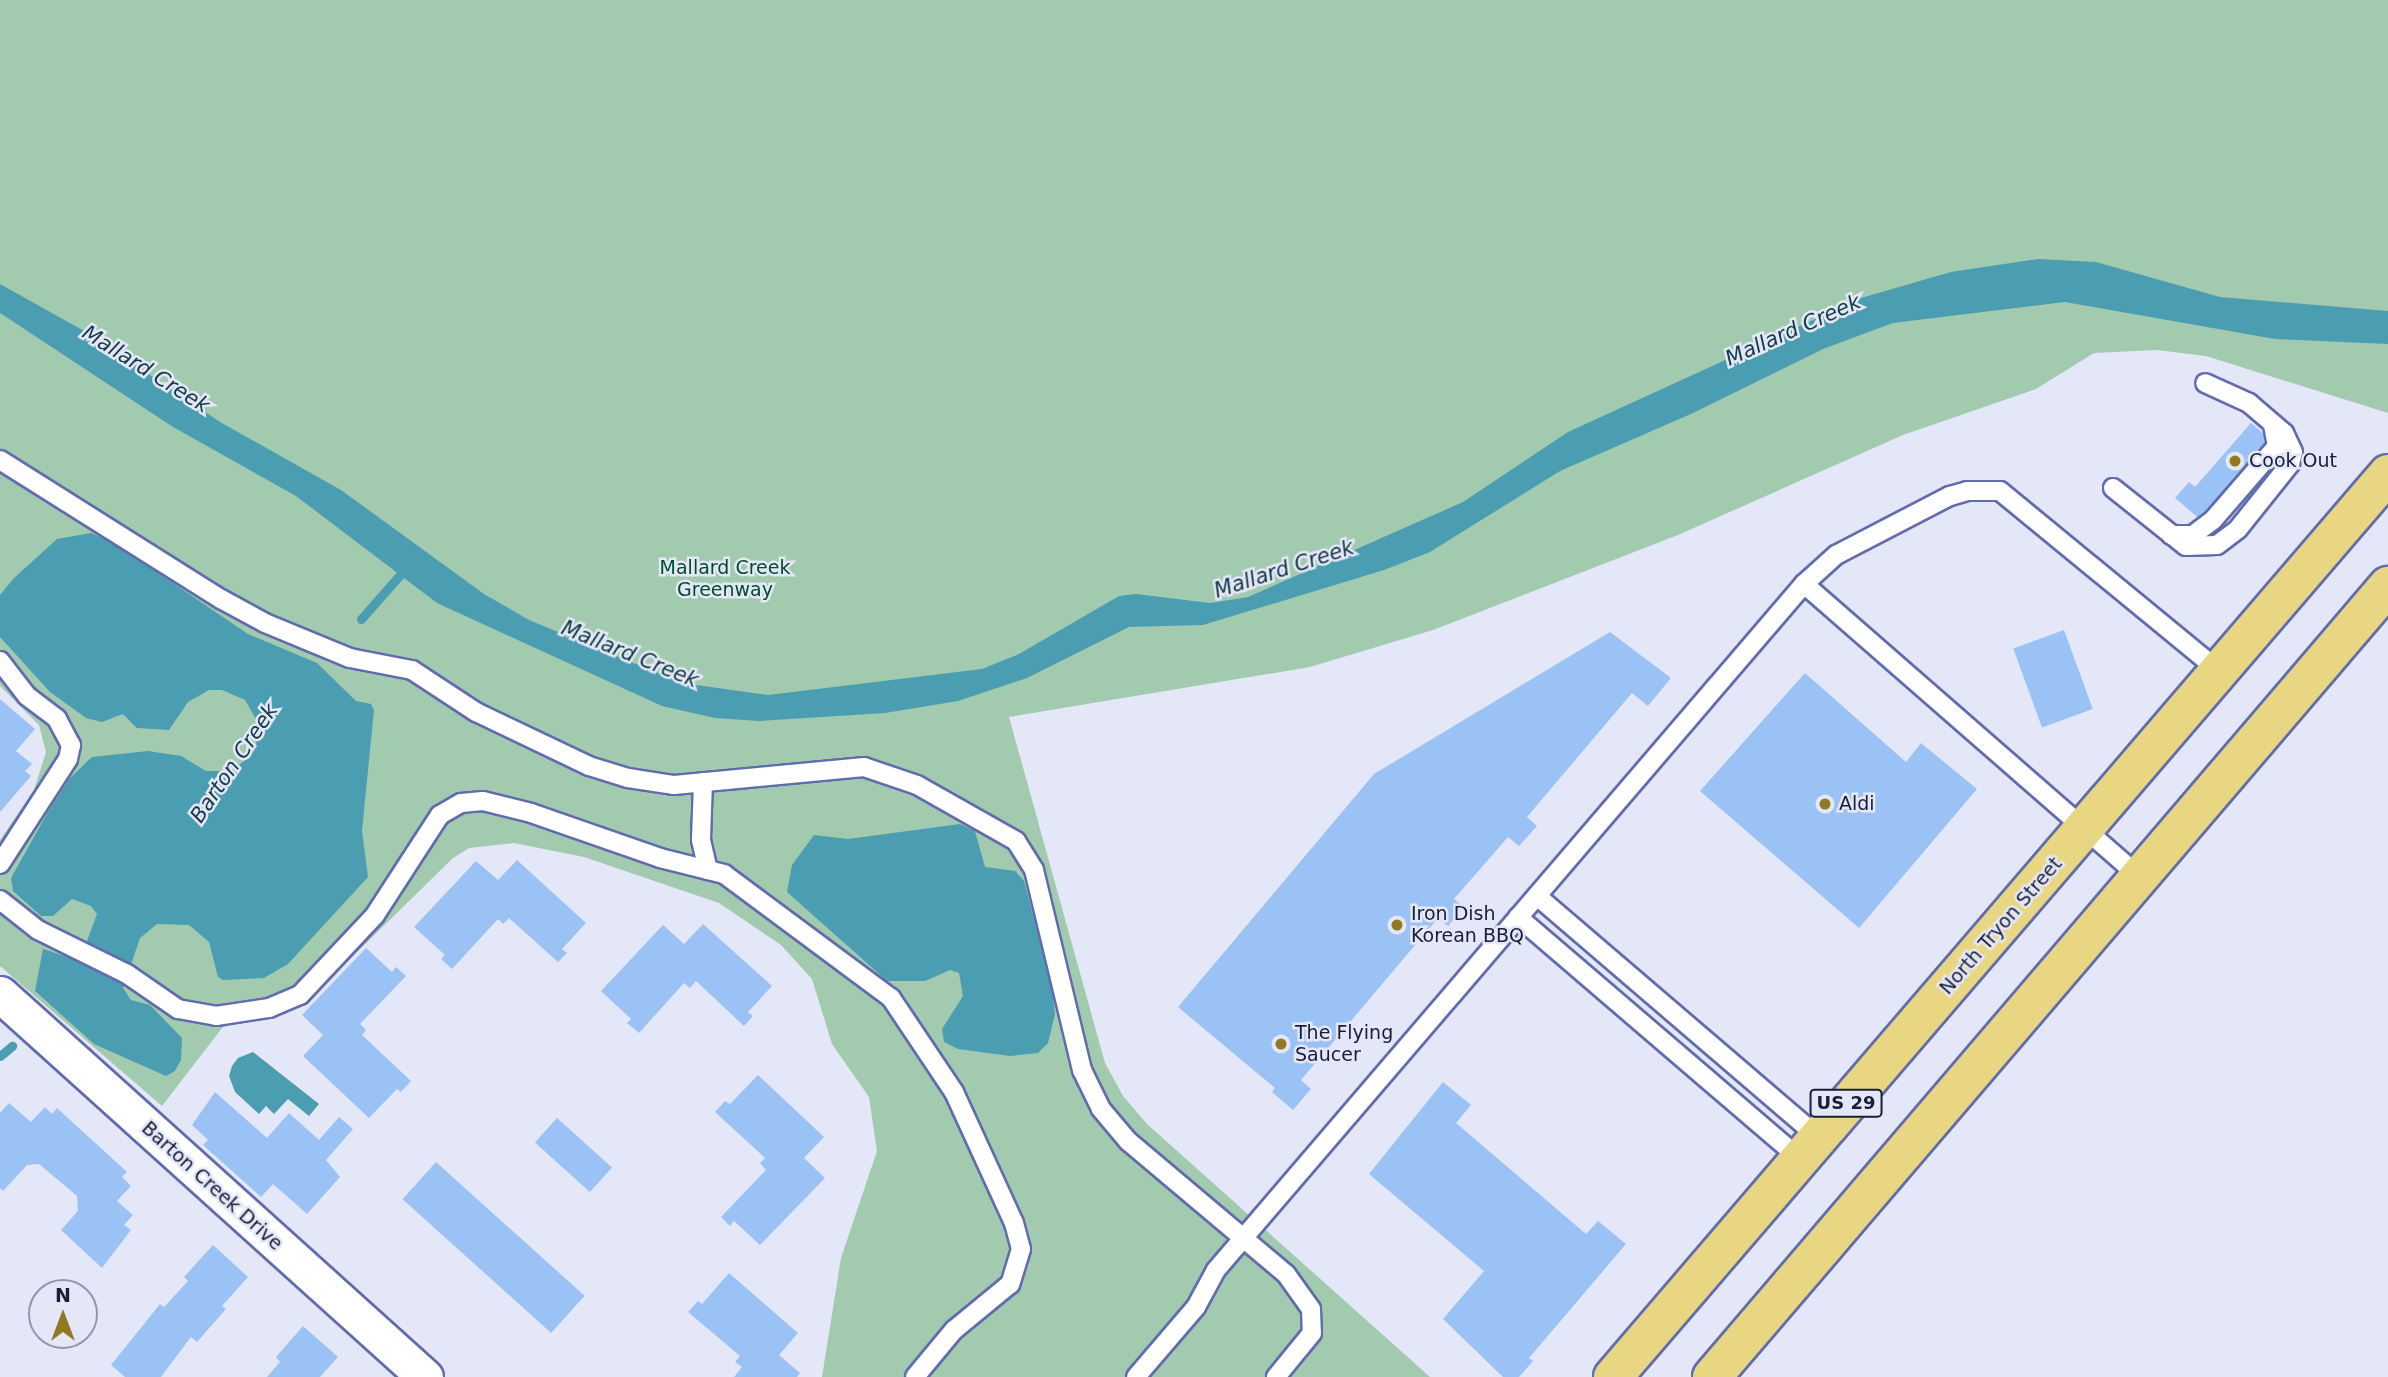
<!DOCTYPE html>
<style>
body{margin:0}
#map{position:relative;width:2388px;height:1377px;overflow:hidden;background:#e4e7f7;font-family:"DejaVu Sans",sans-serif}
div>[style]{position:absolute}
.green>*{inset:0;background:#a1caae}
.water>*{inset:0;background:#4b9eb1}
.stream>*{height:9px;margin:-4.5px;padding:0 4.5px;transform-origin:4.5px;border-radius:4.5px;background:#4b9eb1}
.building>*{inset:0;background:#9bc2f5;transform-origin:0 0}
.roads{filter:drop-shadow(2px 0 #606cae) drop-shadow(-2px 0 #606cae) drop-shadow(0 2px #606cae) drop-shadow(0 -2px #606cae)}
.service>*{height:18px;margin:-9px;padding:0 9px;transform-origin:9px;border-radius:9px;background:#fff}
.minor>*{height:35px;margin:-17.5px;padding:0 17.5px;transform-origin:17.5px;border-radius:17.5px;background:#fff}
.primary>*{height:38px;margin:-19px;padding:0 19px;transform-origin:19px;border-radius:19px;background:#e9d682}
.dots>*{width:19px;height:19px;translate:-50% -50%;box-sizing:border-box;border:4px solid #e4e7f7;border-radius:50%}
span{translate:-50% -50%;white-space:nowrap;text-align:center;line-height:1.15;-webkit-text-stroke:5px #e4e7f7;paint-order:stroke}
.shield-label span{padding:2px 5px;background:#e4e7f7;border:2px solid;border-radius:5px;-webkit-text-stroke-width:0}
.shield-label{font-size:18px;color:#191d38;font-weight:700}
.poi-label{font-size:19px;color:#191d38}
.left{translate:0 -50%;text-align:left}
.park-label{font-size:19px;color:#004d29}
.street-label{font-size:19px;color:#191d38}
.water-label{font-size:21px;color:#143b43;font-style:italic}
.north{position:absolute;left:28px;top:1279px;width:70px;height:70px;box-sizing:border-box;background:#e4e7f7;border:2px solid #9396ab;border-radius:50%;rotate:0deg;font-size:19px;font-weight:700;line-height:28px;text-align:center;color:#191d38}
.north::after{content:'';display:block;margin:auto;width:24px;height:32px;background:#907a21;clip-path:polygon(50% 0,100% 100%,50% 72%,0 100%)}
</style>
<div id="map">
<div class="green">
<i style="clip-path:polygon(0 0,2388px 0,2388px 413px,2206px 356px,2157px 350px,2094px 353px,2036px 389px,1903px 435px,1678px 535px,1433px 630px,1310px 667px,1009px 717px,1105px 1063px,1123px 1096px,1147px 1124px,1430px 1377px,822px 1377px,841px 1258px,877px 1151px,869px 1097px,832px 1044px,812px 979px,781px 945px,719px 903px,584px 857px,514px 843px,469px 848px,453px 858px,309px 999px,285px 1014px,236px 1021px,222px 1028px,162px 1106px,0 966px,0 840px,34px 790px,46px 752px,39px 725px,0 686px)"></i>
</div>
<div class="water">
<i style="clip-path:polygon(2038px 259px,2096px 262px,2220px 297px,2388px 311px,2388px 344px,2275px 339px,2065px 302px,1893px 323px,1823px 349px,1693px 413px,1560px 471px,1430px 552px,1384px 570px,1203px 625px,1129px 627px,1027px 678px,958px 701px,885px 713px,759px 721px,715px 718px,662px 706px,437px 603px,296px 496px,173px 427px,0 313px,0 284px,86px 332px,220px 422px,341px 490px,484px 594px,529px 620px,682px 683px,768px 695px,982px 669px,1019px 654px,1119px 596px,1136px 594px,1210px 603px,1248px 597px,1463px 502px,1568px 432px,1861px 298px,1951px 272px)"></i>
<i style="clip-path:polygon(91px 533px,114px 543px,248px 634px,317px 663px,356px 701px,371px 704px,374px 710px,362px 831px,368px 877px,288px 964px,264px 978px,223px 980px,218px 977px,209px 942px,189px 925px,157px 924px,140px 938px,123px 988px,131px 1000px,150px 1005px,182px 1038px,181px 1060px,175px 1071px,166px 1076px,94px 1044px,35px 991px,43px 949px,74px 959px,87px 941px,97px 914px,91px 906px,72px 899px,53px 916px,41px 916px,13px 891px,11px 878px,48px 812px,70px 778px,92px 757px,148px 751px,181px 756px,206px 771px,230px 771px,250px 757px,256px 746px,257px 721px,245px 700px,222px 690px,209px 690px,188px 702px,169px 730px,137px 728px,123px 714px,102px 722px,86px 718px,50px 692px,0 637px,0 595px,14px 578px,57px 539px)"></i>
<i style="clip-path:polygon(960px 824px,975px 831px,985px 867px,1015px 871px,1024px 881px,1052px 987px,1055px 1014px,1048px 1043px,1038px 1053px,1010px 1056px,958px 1049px,944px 1042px,942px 1029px,963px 996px,959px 973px,950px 970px,925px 981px,887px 981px,787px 892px,792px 865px,814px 835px,848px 839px)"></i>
<i style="clip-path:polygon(253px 1052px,319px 1104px,309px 1116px,288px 1099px,274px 1114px,266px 1106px,259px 1114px,235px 1092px,229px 1076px,232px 1066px,238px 1058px)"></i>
</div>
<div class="stream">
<i style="left:361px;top:619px;width:68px;rotate:-48.6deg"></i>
<i style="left:0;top:1056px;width:16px;rotate:-40deg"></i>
</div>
<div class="building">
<i style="clip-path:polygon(2251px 423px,2271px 440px,2202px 521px,2175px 498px,2189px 482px,2195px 487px)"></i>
<i style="left:2064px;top:630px;width:84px;height:54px;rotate:70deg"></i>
<i style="clip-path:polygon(1610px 632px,1671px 678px,1648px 706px,1632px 693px,1527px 817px,1537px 826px,1519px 846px,1508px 837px,1454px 899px,1464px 907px,1448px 926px,1438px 918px,1301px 1080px,1311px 1089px,1293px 1110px,1272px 1092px,1275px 1088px,1178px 1007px,1374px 774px)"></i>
<i style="clip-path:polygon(1805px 673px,1906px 762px,1921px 743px,1977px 789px,1859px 928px,1700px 791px)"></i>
<i style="clip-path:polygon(0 699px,35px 729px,16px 751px,32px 764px,25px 771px,31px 776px,0 812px)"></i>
<i style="clip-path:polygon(517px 860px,586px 923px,562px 949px,567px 953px,558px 962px,509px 918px,503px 924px,498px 919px,452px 969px,441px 959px,445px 955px,414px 927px,476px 861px,498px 880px)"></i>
<i style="clip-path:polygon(703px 924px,772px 986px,748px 1012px,753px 1016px,744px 1026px,696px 981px,690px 988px,684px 983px,639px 1033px,627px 1023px,631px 1019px,601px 991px,663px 925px,684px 944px)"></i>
<i style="clip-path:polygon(366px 948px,392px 972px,396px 967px,406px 976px,360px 1024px,366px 1030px,362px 1035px,411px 1081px,401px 1092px,397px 1089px,369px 1118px,303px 1056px,323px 1035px,302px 1015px)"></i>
<i style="clip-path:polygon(758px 1075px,824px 1137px,804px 1158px,825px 1178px,760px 1245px,734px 1221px,730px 1226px,721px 1217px,766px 1170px,760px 1163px,765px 1158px,715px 1112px,725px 1101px,730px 1104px)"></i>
<i style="clip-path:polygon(1443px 1082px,1471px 1105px,1456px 1123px,1586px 1234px,1598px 1221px,1626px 1244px,1529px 1358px,1533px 1361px,1519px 1377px,1503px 1377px,1443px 1319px,1484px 1271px,1369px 1174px)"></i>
<i style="clip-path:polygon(215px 1092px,267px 1138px,289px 1113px,319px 1140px,339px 1117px,353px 1129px,326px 1160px,340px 1177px,307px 1214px,273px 1184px,261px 1197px,203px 1145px,208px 1140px,192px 1125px)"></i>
<i style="clip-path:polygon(9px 1103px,31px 1122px,45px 1107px,52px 1114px,57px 1108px,127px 1172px,122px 1177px,131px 1186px,117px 1201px,133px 1215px,124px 1225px,131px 1230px,102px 1268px,61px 1230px,78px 1211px,77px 1196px,39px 1164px,27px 1165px,3px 1191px,0 1188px,0 1113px)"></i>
<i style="left:557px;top:1118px;width:74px;height:33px;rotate:42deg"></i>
<i style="left:436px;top:1162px;width:200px;height:50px;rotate:42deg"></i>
<i style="clip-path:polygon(213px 1245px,248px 1277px,222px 1306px,226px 1309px,197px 1342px,191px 1337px,161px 1377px,125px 1377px,111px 1365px,160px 1304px,164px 1307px,188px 1281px,184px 1277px)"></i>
<i style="clip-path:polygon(729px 1273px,798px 1333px,779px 1355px,800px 1373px,797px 1377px,734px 1377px,742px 1367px,735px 1362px,740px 1356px,688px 1312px,698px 1301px,702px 1304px)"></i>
<i style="clip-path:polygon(303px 1326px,338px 1357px,320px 1377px,267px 1377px,280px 1362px,276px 1357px)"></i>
</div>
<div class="roads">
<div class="service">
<i style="left:0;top:460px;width:261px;rotate:32.2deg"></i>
<i style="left:221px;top:599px;width:50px;rotate:28.6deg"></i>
<i style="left:265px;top:623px;width:92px;rotate:22.4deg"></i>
<i style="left:350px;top:658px;width:63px;rotate:11deg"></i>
<i style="left:412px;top:670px;width:77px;rotate:33.3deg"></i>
<i style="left:476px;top:712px;width:125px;rotate:25.5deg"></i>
<i style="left:589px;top:766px;width:41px;rotate:17.1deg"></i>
<i style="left:628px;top:778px;width:47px;rotate:8.7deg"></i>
<i style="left:674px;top:785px;width:191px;rotate:-5.4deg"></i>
<i style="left:864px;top:767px;width:56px;rotate:18.8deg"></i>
<i style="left:917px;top:785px;width:114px;rotate:29.5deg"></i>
<i style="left:1016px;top:841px;width:34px;rotate:58deg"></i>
<i style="left:1034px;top:870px;width:206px;rotate:76.5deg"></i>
<i style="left:1082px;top:1070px;width:43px;rotate:64deg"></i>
<i style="left:1101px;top:1109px;width:42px;rotate:49.8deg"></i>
<i style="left:1128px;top:1141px;width:207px;rotate:40.1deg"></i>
<i style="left:1286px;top:1274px;width:43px;rotate:54.5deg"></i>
<i style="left:1311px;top:1309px;width:24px;rotate:88deg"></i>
<i style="left:1312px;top:1333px;width:57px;rotate:129.3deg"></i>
<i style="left:2113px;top:488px;width:93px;rotate:38.5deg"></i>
<i style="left:2186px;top:546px;width:31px;rotate:-2deg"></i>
<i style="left:2217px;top:545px;width:26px;rotate:-37deg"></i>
<i style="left:2238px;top:529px;width:83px;rotate:-51.3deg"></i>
<i style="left:2290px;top:464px;width:12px;rotate:-76deg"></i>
<i style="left:2293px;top:452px;width:21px;rotate:-115deg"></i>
<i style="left:2284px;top:433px;width:46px;rotate:-139.4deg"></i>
<i style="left:2249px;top:403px;width:48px;rotate:-155.6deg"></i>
<i style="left:2171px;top:535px;width:22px"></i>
<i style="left:2193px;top:535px;width:25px;rotate:-37deg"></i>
<i style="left:2213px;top:520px;width:98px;rotate:-49.1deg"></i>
<i style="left:2277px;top:446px;width:21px;rotate:-101deg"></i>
<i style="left:1804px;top:584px;width:442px;rotate:41.1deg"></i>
<i style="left:0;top:661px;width:44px;rotate:52.4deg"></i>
<i style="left:27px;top:696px;width:38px;rotate:37deg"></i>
<i style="left:57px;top:719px;width:30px;rotate:62deg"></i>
<i style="left:71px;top:745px;width:14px;rotate:102deg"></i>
<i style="left:68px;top:759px;width:125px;rotate:122.9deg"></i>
<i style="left:703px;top:782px;width:58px;rotate:92deg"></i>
<i style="left:701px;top:840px;width:31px;rotate:77deg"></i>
<i style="left:1537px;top:896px;width:369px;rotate:40.6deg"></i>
<i style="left:0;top:900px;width:48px;rotate:38.3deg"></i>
<i style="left:38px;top:930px;width:99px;rotate:26.3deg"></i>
<i style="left:127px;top:974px;width:62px;rotate:34.5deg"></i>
<i style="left:178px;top:1009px;width:39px;rotate:10deg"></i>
<i style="left:216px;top:1016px;width:54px;rotate:-8.6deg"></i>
<i style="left:269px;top:1008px;width:34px;rotate:-23deg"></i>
<i style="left:300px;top:995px;width:110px;rotate:-46.8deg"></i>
<i style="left:375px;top:915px;width:119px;rotate:-57deg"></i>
<i style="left:440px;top:815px;width:24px;rotate:-30deg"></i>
<i style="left:461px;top:803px;width:22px;rotate:-5deg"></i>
<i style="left:483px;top:801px;width:49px;rotate:14deg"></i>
<i style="left:531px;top:813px;width:137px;rotate:19.2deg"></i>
<i style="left:660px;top:858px;width:66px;rotate:14deg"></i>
<i style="left:724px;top:874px;width:208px;rotate:36.6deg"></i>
<i style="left:891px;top:998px;width:113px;rotate:56.2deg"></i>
<i style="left:954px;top:1092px;width:144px;rotate:65.4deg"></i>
<i style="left:1014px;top:1223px;width:27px;rotate:75deg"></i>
<i style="left:1021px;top:1249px;width:37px;rotate:107deg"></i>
<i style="left:1010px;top:1284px;width:72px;rotate:140.6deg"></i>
<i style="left:954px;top:1330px;width:61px;rotate:129.7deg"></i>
<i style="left:1518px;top:917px;width:370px;rotate:40.6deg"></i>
<i style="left:1136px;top:1377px;width:92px;rotate:-49.4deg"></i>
<i style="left:1196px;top:1307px;width:42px;rotate:-61.6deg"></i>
<i style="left:1216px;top:1270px;width:904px;rotate:-49.4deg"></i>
<i style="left:1804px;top:584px;width:43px;rotate:-42.2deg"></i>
<i style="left:1836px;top:555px;width:128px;rotate:-27.4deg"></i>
<i style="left:1950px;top:496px;width:18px;rotate:-16deg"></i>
<i style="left:1967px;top:491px;width:33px"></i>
<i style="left:2000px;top:491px;width:285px;rotate:39.4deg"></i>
</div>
<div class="minor">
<i style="left:0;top:994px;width:572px;rotate:42.02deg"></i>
</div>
<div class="primary">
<i style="left:1613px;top:1377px;width:1190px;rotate:-49.36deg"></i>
<i style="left:1712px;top:1377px;width:1041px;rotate:-49.48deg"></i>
</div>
</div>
<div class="dots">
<i style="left:2235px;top:461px;background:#907a21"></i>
<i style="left:1825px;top:804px;background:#907a21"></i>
<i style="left:1397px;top:925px;background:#907a21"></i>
<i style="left:1281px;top:1044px;background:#907a21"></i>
</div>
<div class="shield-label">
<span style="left:1846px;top:1103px">US 29</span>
</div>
<div class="poi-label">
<span class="left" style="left:2249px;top:461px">Cook Out</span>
<span class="left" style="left:1839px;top:804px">Aldi</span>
<span class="left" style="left:1411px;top:925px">Iron Dish<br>Korean BBQ</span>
<span class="left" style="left:1295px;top:1044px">The Flying<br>Saucer</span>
</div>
<div class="park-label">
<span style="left:725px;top:579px">Mallard Creek<br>Greenway</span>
</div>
<div class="street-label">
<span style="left:2001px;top:926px;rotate:-49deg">North Tryon Street</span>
<span style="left:212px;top:1186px;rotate:42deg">Barton Creek Drive</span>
</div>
<div class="water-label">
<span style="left:1793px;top:330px;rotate:-24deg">Mallard Creek</span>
<span style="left:146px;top:369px;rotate:32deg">Mallard Creek</span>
<span style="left:1284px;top:569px;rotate:-18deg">Mallard Creek</span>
<span style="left:630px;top:654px;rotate:22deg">Mallard Creek</span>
<span style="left:234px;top:763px;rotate:-56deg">Barton Creek</span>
</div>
<div class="north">N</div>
</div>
